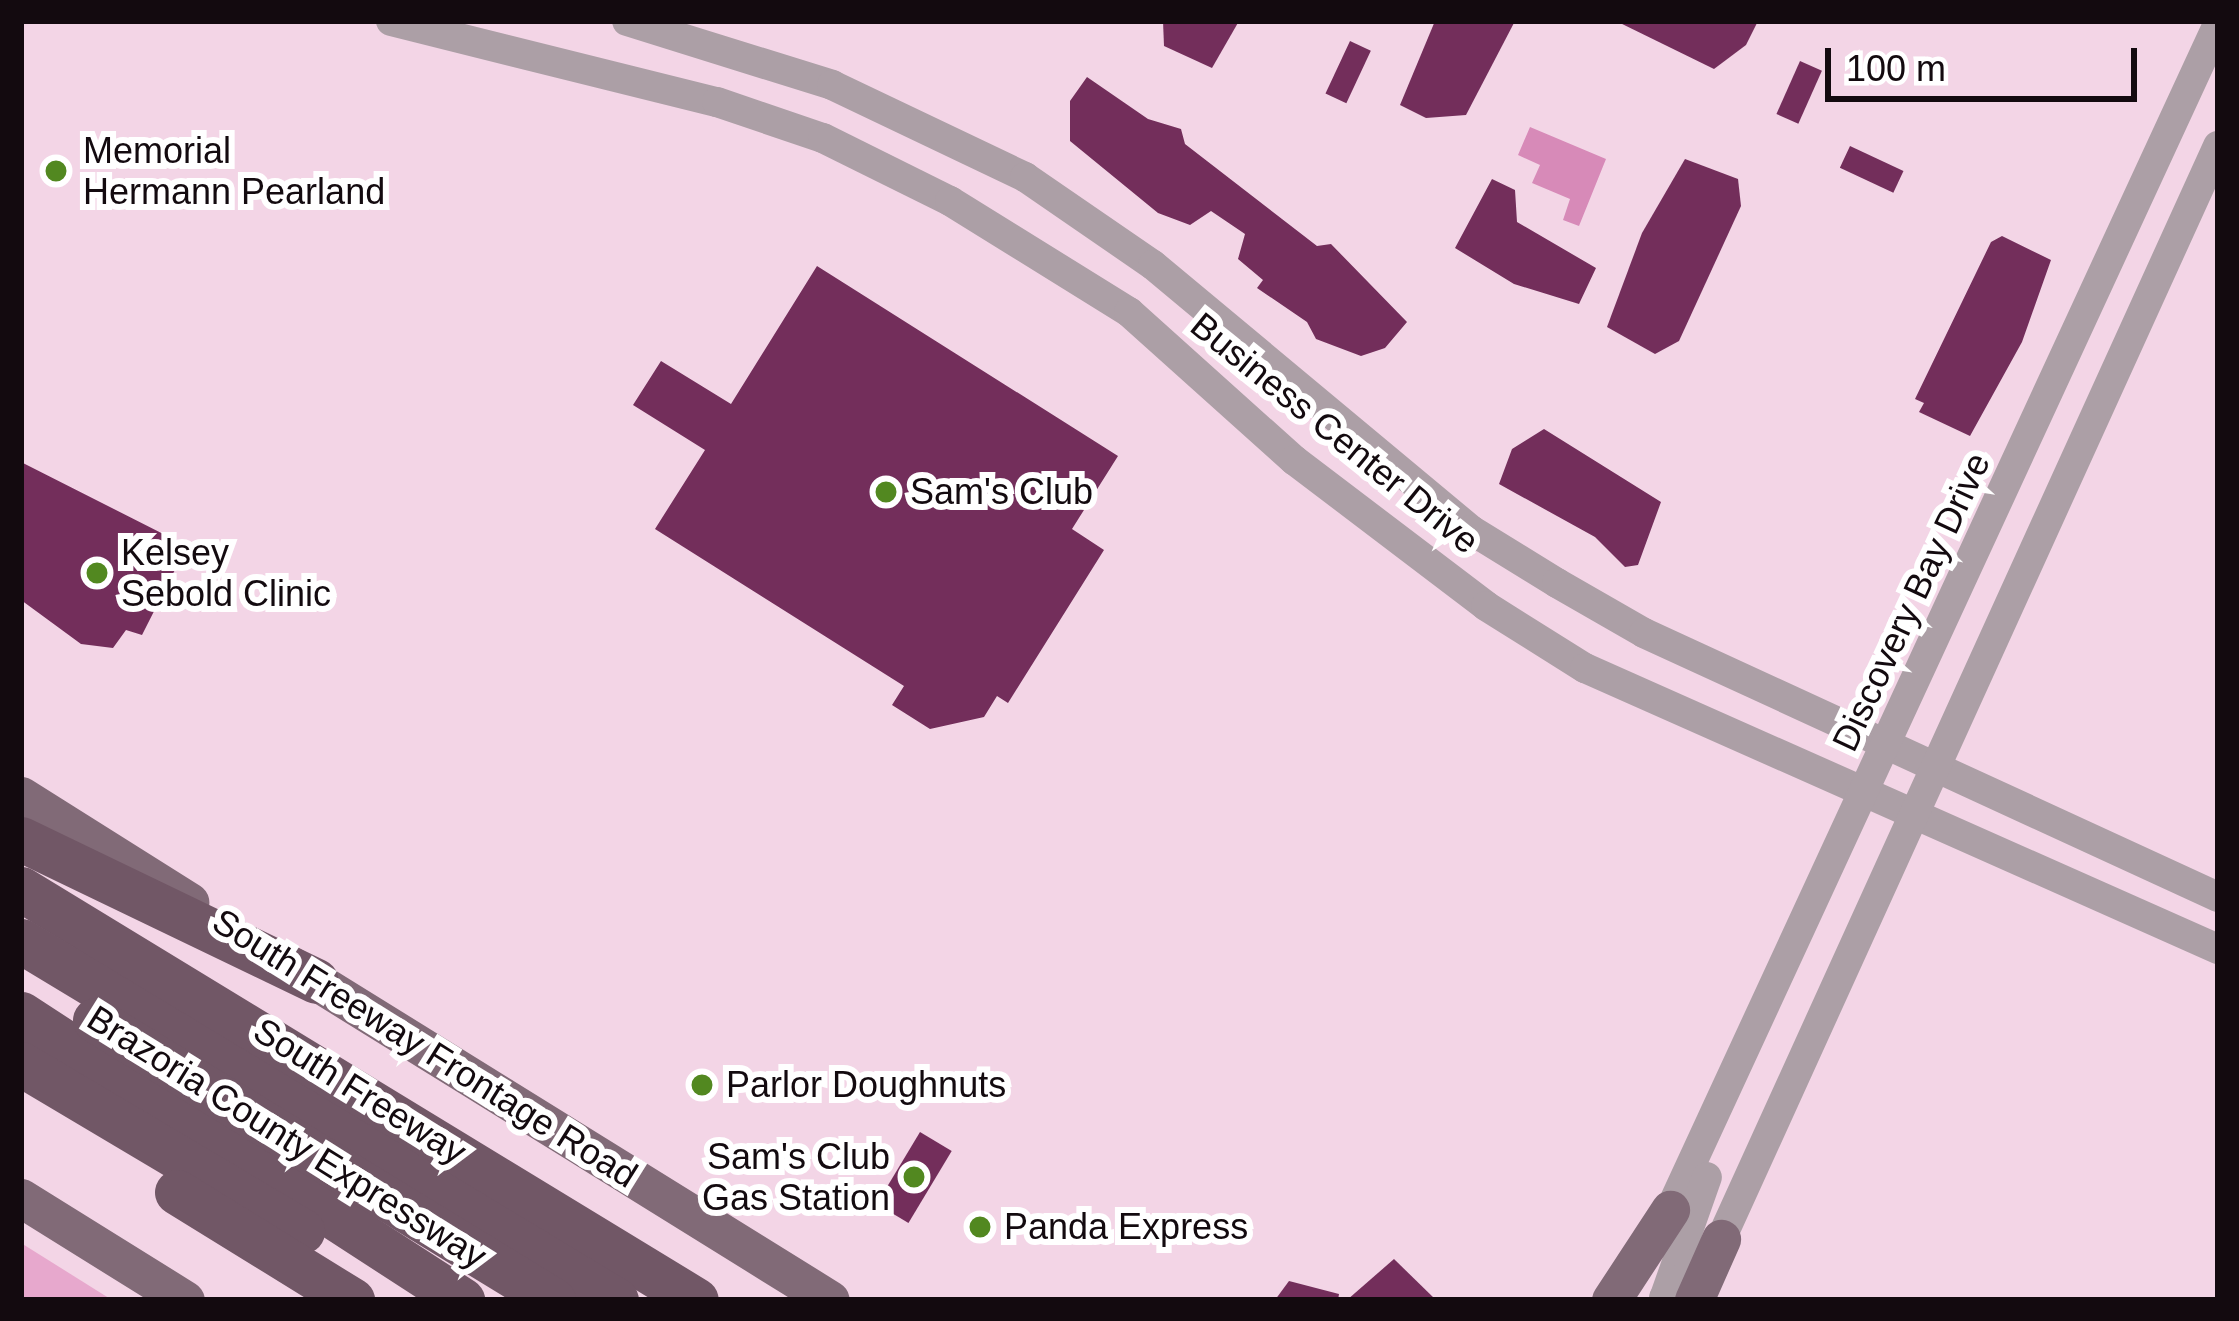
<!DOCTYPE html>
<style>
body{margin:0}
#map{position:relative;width:2239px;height:1321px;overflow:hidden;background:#f3d5e6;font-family:Helvetica,sans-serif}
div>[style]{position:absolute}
.green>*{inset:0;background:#e7a8cd}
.water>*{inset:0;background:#d78ab8}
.building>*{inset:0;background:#732e5b;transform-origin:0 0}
.minor>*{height:30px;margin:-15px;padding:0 15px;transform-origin:15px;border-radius:15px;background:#ac9fa6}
.major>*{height:39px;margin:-19.5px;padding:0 19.5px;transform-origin:19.5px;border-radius:19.5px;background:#816a77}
.highway>*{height:45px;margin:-22.5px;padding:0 22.5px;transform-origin:22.5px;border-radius:22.5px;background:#715766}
.dots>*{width:33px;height:33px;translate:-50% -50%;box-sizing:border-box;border:6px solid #fff;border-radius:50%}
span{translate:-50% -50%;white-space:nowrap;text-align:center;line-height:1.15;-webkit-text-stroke:12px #fff;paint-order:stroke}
.poi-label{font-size:36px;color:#130a0f}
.left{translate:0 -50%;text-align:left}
.right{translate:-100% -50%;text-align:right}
.street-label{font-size:36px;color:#130a0f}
.frame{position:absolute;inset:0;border:24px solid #130a0f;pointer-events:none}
.scale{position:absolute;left:1825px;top:48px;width:312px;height:54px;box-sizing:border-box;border:6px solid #130a0f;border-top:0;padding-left:15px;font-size:36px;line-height:42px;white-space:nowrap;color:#130a0f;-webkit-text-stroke:9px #fff;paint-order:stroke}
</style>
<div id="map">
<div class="green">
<i style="clip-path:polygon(21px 1243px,112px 1300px,21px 1300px)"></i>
</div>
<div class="water">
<i style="clip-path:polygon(1530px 127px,1606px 159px,1579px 226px,1563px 220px,1570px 199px,1532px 183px,1540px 165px,1518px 155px)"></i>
</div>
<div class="building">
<i style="clip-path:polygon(1163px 21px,1239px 21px,1212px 68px,1164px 46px)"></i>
<i style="clip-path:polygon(1435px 21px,1515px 21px,1466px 115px,1426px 118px,1400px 105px)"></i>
<i style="clip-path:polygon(1616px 21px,1758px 21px,1746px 45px,1714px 69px)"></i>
<i style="left:1350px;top:41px;width:23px;height:58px;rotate:25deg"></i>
<i style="left:1800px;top:61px;width:24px;height:58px;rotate:24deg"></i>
<i style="clip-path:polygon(1087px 77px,1148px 119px,1181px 129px,1185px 144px,1317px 246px,1331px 244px,1407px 322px,1385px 348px,1361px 356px,1316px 339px,1307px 322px,1257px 288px,1263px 280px,1238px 259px,1245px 234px,1211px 211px,1190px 225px,1158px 213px,1070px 141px,1070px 101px)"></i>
<i style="left:1850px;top:146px;width:59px;height:24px;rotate:25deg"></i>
<i style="clip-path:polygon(1685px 159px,1738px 179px,1741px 206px,1679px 341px,1655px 354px,1607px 327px,1642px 233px)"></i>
<i style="clip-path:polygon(1492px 179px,1515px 190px,1517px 222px,1596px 268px,1579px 304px,1514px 284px,1455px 248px)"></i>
<i style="clip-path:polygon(2002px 236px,2051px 260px,2022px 342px,1970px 436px,1919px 412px,1924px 403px,1915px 399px,1991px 242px)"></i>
<i style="clip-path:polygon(817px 266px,1118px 456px,1072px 529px,1104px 550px,1008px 703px,997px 696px,984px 717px,930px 729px,892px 705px,904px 686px,655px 529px,705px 450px,633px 405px,661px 361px,731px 404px)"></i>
<i style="clip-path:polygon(1544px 429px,1661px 502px,1638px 565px,1625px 567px,1595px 537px,1499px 484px,1512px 449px)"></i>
<i style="clip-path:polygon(21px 462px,187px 546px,142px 635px,126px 630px,113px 648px,81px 644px,21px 600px)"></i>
<i style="left:920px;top:1132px;width:37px;height:84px;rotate:31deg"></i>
<i style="clip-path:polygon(1394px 1259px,1436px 1300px,1347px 1300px)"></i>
<i style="clip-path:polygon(1289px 1281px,1339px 1294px,1338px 1300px,1275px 1300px)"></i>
</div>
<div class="minor">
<i style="left:391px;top:21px;width:336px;rotate:14deg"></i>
<i style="left:717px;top:102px;width:112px;rotate:18.8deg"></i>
<i style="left:823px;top:138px;width:142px;rotate:26.4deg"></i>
<i style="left:950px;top:201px;width:211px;rotate:31.8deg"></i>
<i style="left:1129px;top:312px;width:222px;rotate:41.9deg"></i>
<i style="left:1294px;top:460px;width:241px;rotate:37.2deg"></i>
<i style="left:1486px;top:606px;width:117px;rotate:32.1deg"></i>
<i style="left:1585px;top:668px;width:693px;rotate:23.94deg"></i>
<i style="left:627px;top:21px;width:215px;rotate:17.3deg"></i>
<i style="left:832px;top:85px;width:214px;rotate:25.5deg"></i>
<i style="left:1025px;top:177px;width:155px;rotate:34.5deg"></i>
<i style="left:1153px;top:265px;width:414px;rotate:39.8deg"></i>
<i style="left:1471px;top:530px;width:101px;rotate:31.6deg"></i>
<i style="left:1557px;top:583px;width:100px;rotate:29.9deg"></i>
<i style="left:1644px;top:633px;width:632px;rotate:24.7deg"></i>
<i style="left:1670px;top:1210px;width:1306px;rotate:-65.2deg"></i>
<i style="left:1665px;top:1296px;width:126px;rotate:-70.6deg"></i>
<i style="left:1664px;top:1298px;width:82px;rotate:-46deg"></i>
<i style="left:1721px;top:1239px;width:1201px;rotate:-65.55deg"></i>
</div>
<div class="major">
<i style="left:21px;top:796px;width:199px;rotate:32.2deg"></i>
<i style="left:290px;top:965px;width:635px;rotate:31.81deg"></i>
<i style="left:21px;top:1198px;width:193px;rotate:31.9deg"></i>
<i style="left:1611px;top:1300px;width:108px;rotate:-56.8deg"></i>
<i style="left:1694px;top:1300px;width:67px;rotate:-66.1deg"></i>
</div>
<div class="highway">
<i style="left:21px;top:839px;width:327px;rotate:25.7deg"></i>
<i style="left:21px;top:889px;width:790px;rotate:31.34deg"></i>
<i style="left:21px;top:941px;width:695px;rotate:31.11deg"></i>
<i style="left:21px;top:1014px;width:526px;rotate:32.96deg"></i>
<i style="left:95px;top:1020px;width:537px;rotate:31.44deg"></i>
<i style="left:21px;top:1064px;width:327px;rotate:30.7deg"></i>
<i style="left:177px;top:1192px;width:206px;rotate:31.7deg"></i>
</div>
<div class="dots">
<i style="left:56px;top:171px;background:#528820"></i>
<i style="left:886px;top:492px;background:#528820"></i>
<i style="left:97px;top:573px;background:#528820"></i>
<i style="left:702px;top:1085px;background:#528820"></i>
<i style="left:914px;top:1177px;background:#528820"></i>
<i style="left:980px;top:1227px;background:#528820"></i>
</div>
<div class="poi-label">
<span class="left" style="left:83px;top:171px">Memorial<br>Hermann Pearland</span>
<span class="left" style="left:910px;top:492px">Sam's Club</span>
<span class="left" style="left:121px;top:573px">Kelsey<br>Sebold Clinic</span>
<span class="left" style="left:726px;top:1085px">Parlor Doughnuts</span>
<span class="right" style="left:890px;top:1177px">Sam's Club<br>Gas Station</span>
<span class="left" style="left:1004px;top:1227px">Panda Express</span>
</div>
<div class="street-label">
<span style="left:1335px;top:433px;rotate:39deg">Business Center Drive</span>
<span style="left:1911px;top:602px;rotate:-65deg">Discovery Bay Drive</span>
<span style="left:425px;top:1048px;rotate:32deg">South Freeway Frontage Road</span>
<span style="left:360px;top:1091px;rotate:32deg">South Freeway</span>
<span style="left:287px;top:1137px;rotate:32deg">Brazoria County Expressway</span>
</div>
<div class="frame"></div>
<div class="scale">100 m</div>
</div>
